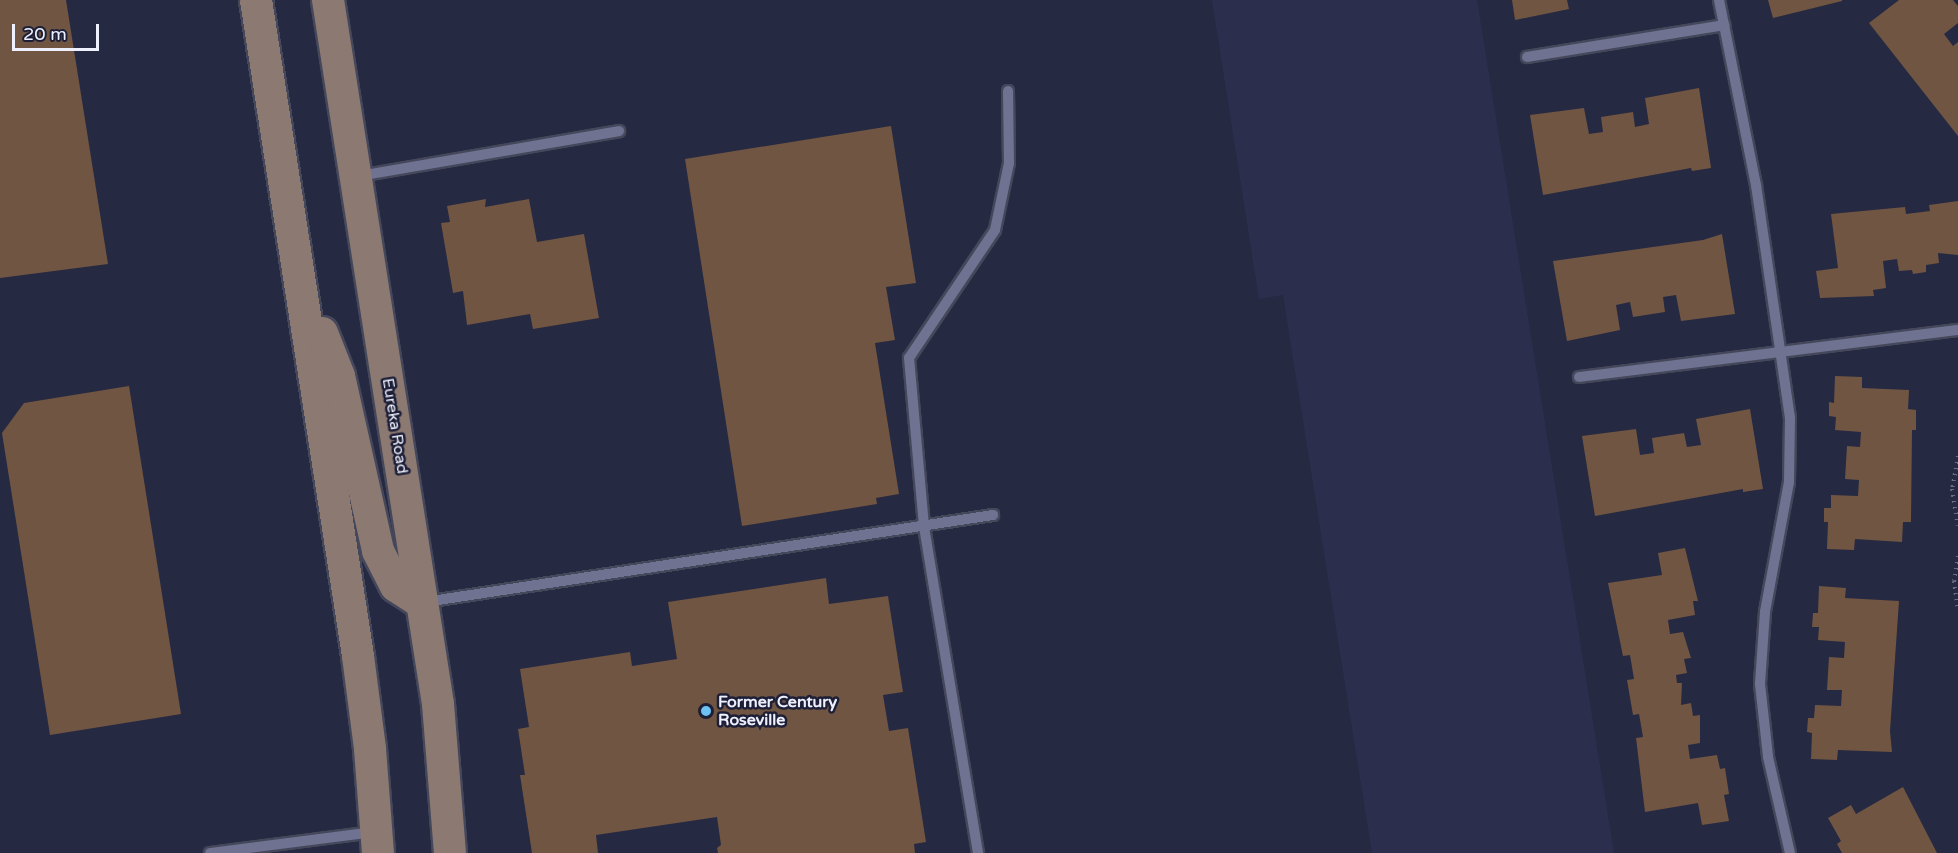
<!DOCTYPE html>
<style>
body{margin:0}
#map{position:relative;width:1958px;height:853px;overflow:hidden;background:#262942;font-family:"Varela Round",sans-serif}
div>[style]{position:absolute}
.built>*{inset:0;background:#2c2e4e}
.building>*{inset:0;background:#705542}
.path>*{height:4px;margin-top:-2px;transform-origin:0;background:repeating-linear-gradient(90deg,#6a6d82 0 1.5px,transparent 0 6px)}
.roads{filter:drop-shadow(2px 0 #45475b) drop-shadow(-2px 0 #45475b) drop-shadow(0 2px #45475b) drop-shadow(0 -2px #45475b)}
.service>*{height:10px;margin:-5px;padding:0 5px;transform-origin:5px;border-radius:5px;background:#6f7391}
.secondary>*{height:32px;margin:-16px;padding:0 16px;transform-origin:16px;border-radius:16px;background:#8b7972}
.dots>*{width:16px;height:16px;translate:-50% -50%;box-sizing:border-box;border:3px solid #1d1f37;border-radius:50%}
span{translate:-50% -50%;white-space:nowrap;text-align:center;line-height:1.15;-webkit-text-stroke:5px #1d1f37;paint-order:stroke}
.street-label{font-size:16px;color:#eef0fd}
.poi-label{font-size:16px;color:#eef0fd;font-weight:700}
.left{translate:0 -50%;text-align:left}
.scale{position:absolute;left:12px;top:24px;width:87px;height:27px;box-sizing:border-box;border:3px solid #eef0fd;border-top:0;padding-left:8px;font-size:18px;line-height:21px;white-space:nowrap;color:#eef0fd;-webkit-text-stroke:4px #1d1f37;paint-order:stroke}
</style>
<div id="map">
<div class="built">
<i style="clip-path:polygon(1212px 0,1477px 0,1614px 853px,1372px 853px,1283px 295px,1259px 299px)"></i>
</div>
<div class="building">
<i style="clip-path:polygon(0 0,66px 0,108px 264px,0 278px)"></i>
<i style="clip-path:polygon(1512px 0,1567px 0,1569px 9px,1515px 20px)"></i>
<i style="clip-path:polygon(1768px 0,1842px 0,1842px 1px,1773px 18px)"></i>
<i style="clip-path:polygon(1899px 0,1953px 0,1958px 6px,1958px 23px,1944px 34px,1953px 46px,1958px 42px,1958px 136px,1869px 23px)"></i>
<i style="clip-path:polygon(1699px 88px,1711px 168px,1692px 171px,1691px 168px,1543px 195px,1530px 115px,1584px 108px,1589px 134px,1603px 132px,1601px 117px,1633px 112px,1635px 127px,1649px 124px,1645px 98px)"></i>
<i style="clip-path:polygon(891px 126px,916px 283px,886px 287px,895px 340px,875px 343px,899px 494px,876px 498px,877px 504px,742px 526px,685px 159px)"></i>
<i style="clip-path:polygon(486px 199px,485px 207px,529px 199px,537px 242px,584px 234px,599px 318px,533px 329px,530px 314px,467px 325px,463px 291px,453px 293px,441px 223px,450px 222px,447px 206px)"></i>
<i style="clip-path:polygon(1958px 201px,1958px 255px,1938px 253px,1939px 263px,1926px 265px,1926px 272px,1913px 274px,1912px 270px,1899px 271px,1897px 259px,1883px 261px,1886px 288px,1873px 290px,1874px 296px,1820px 298px,1816px 271px,1838px 268px,1831px 214px,1905px 207px,1906px 214px,1930px 211px,1929px 205px)"></i>
<i style="clip-path:polygon(1722px 234px,1735px 314px,1681px 321px,1676px 295px,1663px 297px,1665px 312px,1633px 317px,1630px 302px,1616px 305px,1620px 330px,1567px 341px,1553px 261px,1703px 240px)"></i>
<i style="clip-path:polygon(1835px 376px,1862px 377px,1862px 388px,1909px 390px,1908px 409px,1916px 410px,1916px 430px,1912px 430px,1911px 522px,1903px 522px,1902px 542px,1855px 539px,1854px 550px,1827px 549px,1828px 522px,1824px 522px,1824px 508px,1831px 508px,1831px 495px,1858px 496px,1859px 480px,1845px 479px,1847px 446px,1860px 447px,1861px 432px,1835px 430px,1836px 417px,1829px 416px,1829px 402px,1834px 403px)"></i>
<i style="clip-path:polygon(129px 386px,181px 714px,50px 735px,2px 433px,24px 403px)"></i>
<i style="clip-path:polygon(1750px 409px,1763px 489px,1743px 492px,1743px 489px,1595px 516px,1582px 436px,1636px 429px,1640px 455px,1654px 453px,1652px 438px,1684px 433px,1687px 447px,1701px 445px,1696px 419px)"></i>
<i style="clip-path:polygon(1685px 548px,1698px 601px,1693px 601px,1695px 615px,1668px 620px,1670px 634px,1683px 632px,1691px 658px,1684px 659px,1687px 673px,1676px 675px,1677px 683px,1682px 683px,1681px 705px,1691px 703px,1693px 716px,1700px 715px,1700px 743px,1688px 745px,1690px 759px,1717px 755px,1720px 769px,1725px 768px,1729px 794px,1724px 795px,1729px 821px,1702px 825px,1698px 803px,1645px 812px,1636px 738px,1643px 737px,1639px 714px,1633px 715px,1627px 680px,1634px 679px,1630px 655px,1623px 656px,1608px 583px,1662px 575px,1658px 553px)"></i>
<i style="clip-path:polygon(826px 578px,829px 604px,888px 596px,903px 692px,883px 695px,889px 731px,908px 728px,926px 842px,914px 844px,915px 853px,718px 853px,717px 848px,721px 845px,717px 817px,596px 835px,598px 853px,532px 853px,520px 775px,525px 775px,518px 729px,529px 727px,520px 669px,630px 652px,632px 666px,677px 659px,668px 602px)"></i>
<i style="clip-path:polygon(1819px 586px,1846px 588px,1845px 598px,1899px 601px,1890px 731px,1892px 752px,1838px 750px,1837px 760px,1811px 759px,1812px 733px,1807px 732px,1808px 718px,1814px 718px,1815px 705px,1841px 706px,1842px 690px,1827px 690px,1829px 657px,1844px 658px,1845px 642px,1818px 640px,1819px 627px,1812px 627px,1813px 613px,1818px 613px)"></i>
<i style="clip-path:polygon(1903px 787px,1937px 853px,1842px 853px,1837px 844px,1841px 841px,1828px 818px,1851px 805px,1856px 814px)"></i>
</div>
<div class="path">
<i style="left:1958px;top:456px;width:34px;rotate:100deg"></i>
<i style="left:1952px;top:489px;width:37px;rotate:81deg"></i>
<i style="left:1958px;top:556px;width:25px;rotate:99deg"></i>
<i style="left:1954px;top:581px;width:29px;rotate:82deg"></i>
</div>
<div class="roads">
<div class="service">
<i style="left:1719px;top:0;width:189px;rotate:78.7deg"></i>
<i style="left:1756px;top:185px;width:235px;rotate:81.7deg"></i>
<i style="left:1790px;top:418px;width:64px;rotate:90.9deg"></i>
<i style="left:1789px;top:482px;width:132px;rotate:100.5deg"></i>
<i style="left:1765px;top:612px;width:72px;rotate:94deg"></i>
<i style="left:1760px;top:684px;width:73px;rotate:83.7deg"></i>
<i style="left:1768px;top:757px;width:98px;rotate:77.1deg"></i>
<i style="left:1527px;top:57px;width:200px;rotate:-9.2deg"></i>
<i style="left:359px;top:176px;width:264px;rotate:-9.8deg"></i>
<i style="left:1579px;top:377px;width:382px;rotate:-7.1deg"></i>
<i style="left:425px;top:602px;width:575px;rotate:-8.71deg"></i>
<i style="left:210px;top:853px;width:164px;rotate:-7.3deg"></i>
<i style="left:978px;top:853px;width:331px;rotate:-99.4deg"></i>
<i style="left:924px;top:526px;width:169px;rotate:-95.1deg"></i>
<i style="left:909px;top:358px;width:154px;rotate:-56.1deg"></i>
<i style="left:995px;top:230px;width:68px;rotate:-78.2deg"></i>
<i style="left:1009px;top:163px;width:72px;rotate:-90.8deg"></i>
</div>
<div class="secondary">
<i style="left:256px;top:0;width:664px;rotate:81.16deg"></i>
<i style="left:358px;top:656px;width:94px;rotate:82.6deg"></i>
<i style="left:370px;top:749px;width:104px;rotate:85.6deg"></i>
<i style="left:328px;top:0;width:713px;rotate:81.12deg"></i>
<i style="left:438px;top:704px;width:149px;rotate:85.4deg"></i>
<i style="left:322px;top:333px;width:46px;rotate:68.4deg"></i>
<i style="left:339px;top:376px;width:179px;rotate:77.4deg"></i>
<i style="left:378px;top:551px;width:39px;rotate:63deg"></i>
<i style="left:396px;top:586px;width:31px;rotate:33deg"></i>
</div>
</div>
<div class="dots">
<i style="left:706px;top:711px;background:#6dc2f3"></i>
</div>
<div class="street-label">
<span style="left:395px;top:426px;rotate:81deg">Eureka Road</span>
</div>
<div class="poi-label">
<span class="left" style="left:718px;top:711px">Former Century<br>Roseville</span>
</div>
<div class="scale">20 m</div>
</div>
